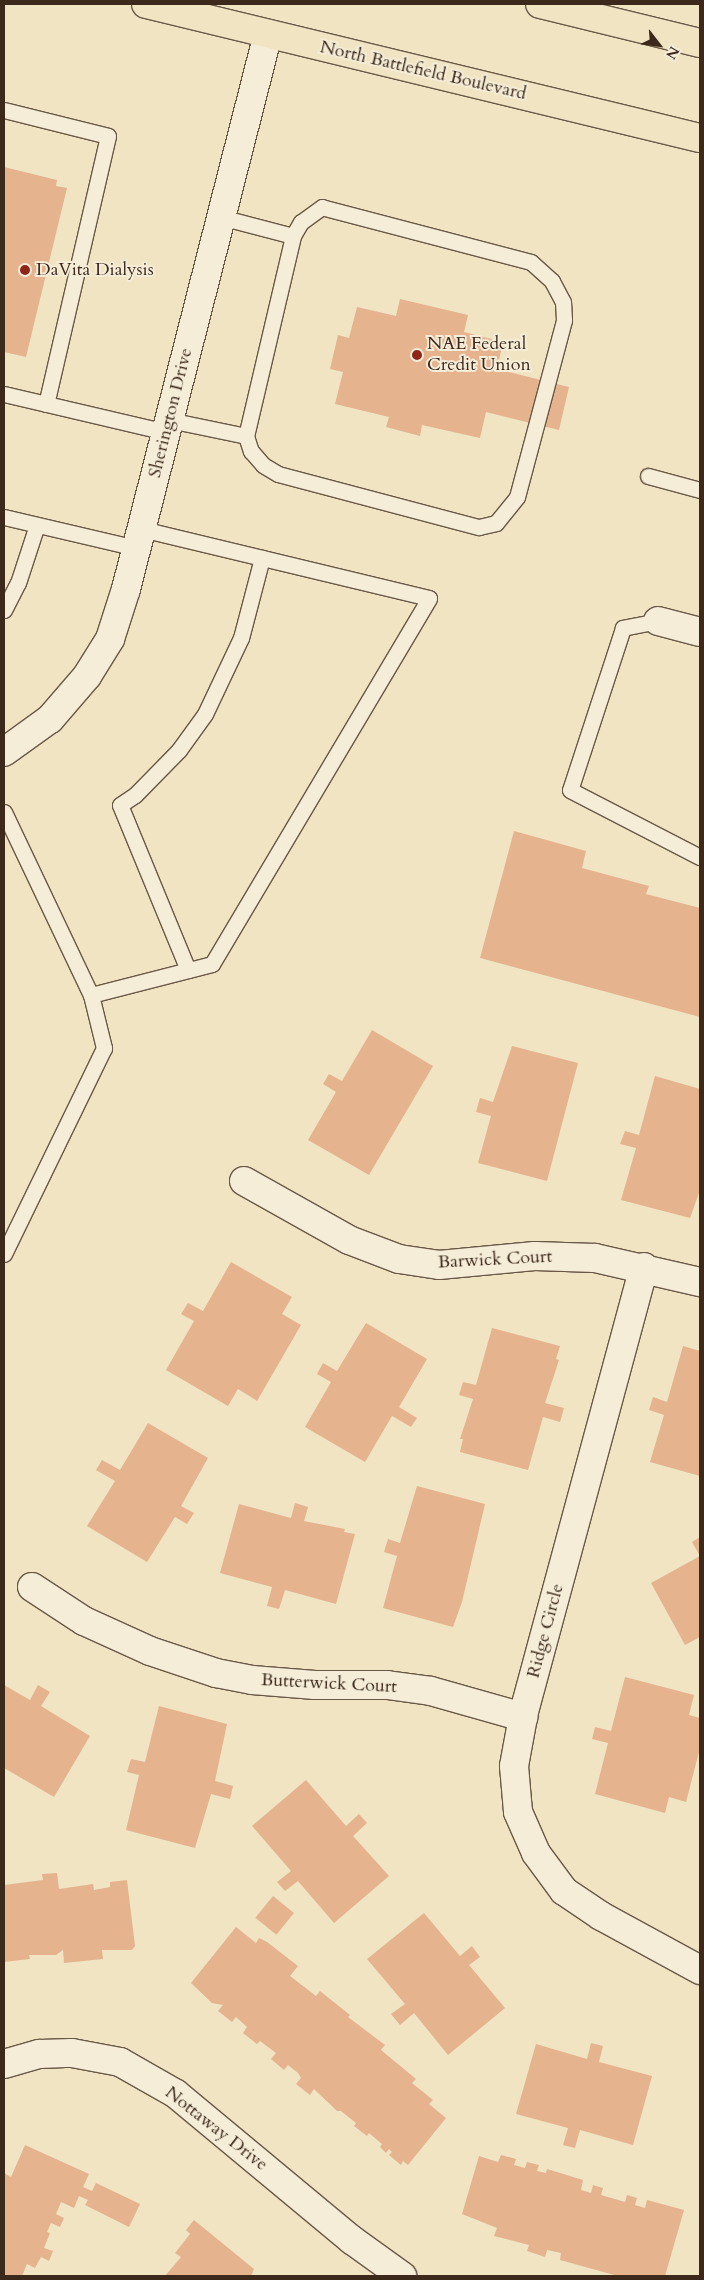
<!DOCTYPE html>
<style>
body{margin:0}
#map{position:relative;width:704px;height:2280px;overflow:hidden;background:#f0e4c3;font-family:Cardo,serif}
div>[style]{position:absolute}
.building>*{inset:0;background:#e6b38f;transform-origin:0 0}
.roads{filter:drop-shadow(1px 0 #695846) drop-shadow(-1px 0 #695846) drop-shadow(0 1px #695846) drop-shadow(0 -1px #695846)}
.lane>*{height:15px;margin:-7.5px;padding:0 7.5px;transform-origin:7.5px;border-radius:7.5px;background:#f5edd8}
.street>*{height:28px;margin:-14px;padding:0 14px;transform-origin:14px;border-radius:14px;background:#f5edd8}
.primary>*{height:28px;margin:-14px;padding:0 14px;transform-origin:14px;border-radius:14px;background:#f0e4c3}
.dots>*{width:14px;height:14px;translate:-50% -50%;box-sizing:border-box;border:2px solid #f5edd8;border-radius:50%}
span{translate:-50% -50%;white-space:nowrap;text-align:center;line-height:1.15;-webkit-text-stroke:4px #f5edd8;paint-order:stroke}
.street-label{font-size:18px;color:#3c291c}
.poi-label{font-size:18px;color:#3c291c}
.left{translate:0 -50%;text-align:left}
.frame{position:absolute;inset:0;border:5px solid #3c291c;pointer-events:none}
.north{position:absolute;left:634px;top:20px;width:50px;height:50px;-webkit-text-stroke:4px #f5edd8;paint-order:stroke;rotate:120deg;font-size:14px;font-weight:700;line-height:20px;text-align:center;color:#3c291c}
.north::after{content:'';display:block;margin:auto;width:18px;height:22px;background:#3c291c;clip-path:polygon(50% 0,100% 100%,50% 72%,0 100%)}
</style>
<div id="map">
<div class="building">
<i style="clip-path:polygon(4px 167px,57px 180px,56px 186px,67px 188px,26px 357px,4px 352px)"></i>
<i style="clip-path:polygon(400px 299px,468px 315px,464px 332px,503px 342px,497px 369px,569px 387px,559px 430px,486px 412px,480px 438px,422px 425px,420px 436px,386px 427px,389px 417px,335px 404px,343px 372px,330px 369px,338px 335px,349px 338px,357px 307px,396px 316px)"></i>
<i style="clip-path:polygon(514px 831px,586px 851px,582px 868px,649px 886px,646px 894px,700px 908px,700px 1017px,480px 958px)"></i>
<i style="clip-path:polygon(372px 1030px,433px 1066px,369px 1175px,308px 1140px,336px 1092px,323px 1084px,329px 1074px,342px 1081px)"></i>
<i style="clip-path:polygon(512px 1046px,578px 1063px,547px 1181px,478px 1163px,491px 1116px,476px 1112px,480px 1098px,493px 1102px)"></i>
<i style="clip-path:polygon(655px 1076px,700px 1089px,700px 1190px,690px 1218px,621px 1200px,636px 1148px,620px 1144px,625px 1131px,639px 1135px)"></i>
<i style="clip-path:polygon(231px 1262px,292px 1297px,282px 1314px,301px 1325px,257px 1401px,238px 1389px,228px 1406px,166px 1370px,194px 1321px,181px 1314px,188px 1303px,203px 1311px)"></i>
<i style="clip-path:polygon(366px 1323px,427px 1359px,399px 1407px,417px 1418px,411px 1427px,392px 1416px,365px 1462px,305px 1427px,331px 1382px,317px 1374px,323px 1363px,337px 1371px)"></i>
<i style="clip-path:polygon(492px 1328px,560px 1346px,556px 1359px,559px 1360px,545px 1403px,564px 1408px,560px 1422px,543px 1417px,528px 1470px,460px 1452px,463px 1439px,460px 1439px,473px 1399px,459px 1395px,463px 1382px,476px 1385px)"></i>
<i style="clip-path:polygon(683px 1346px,700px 1351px,700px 1476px,650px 1462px,664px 1415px,649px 1410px,653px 1397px,667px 1402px)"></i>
<i style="clip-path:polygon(148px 1423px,208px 1458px,181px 1506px,194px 1513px,187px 1524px,175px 1517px,147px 1562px,87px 1526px,115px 1481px,96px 1470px,102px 1460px,120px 1470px)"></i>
<i style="clip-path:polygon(417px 1486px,485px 1504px,462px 1602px,453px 1627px,383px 1608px,397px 1556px,384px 1552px,388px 1539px,400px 1543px)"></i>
<i style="clip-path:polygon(295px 1503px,308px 1507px,304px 1521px,345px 1529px,344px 1532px,355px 1534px,336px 1604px,285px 1590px,279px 1609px,267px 1606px,272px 1587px,220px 1573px,239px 1504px,291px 1518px)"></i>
<i style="clip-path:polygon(700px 1537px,700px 1637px,685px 1645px,651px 1583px,700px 1556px,692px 1542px)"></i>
<i style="clip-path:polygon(625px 1677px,694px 1695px,689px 1715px,700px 1718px,700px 1748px,686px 1802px,669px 1797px,665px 1813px,595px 1794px,608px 1743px,592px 1739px,595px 1727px,611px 1731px)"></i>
<i style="clip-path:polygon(4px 1685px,30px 1700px,38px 1685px,50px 1692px,41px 1706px,90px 1736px,54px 1797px,4px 1768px)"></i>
<i style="clip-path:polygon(159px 1706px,227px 1724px,215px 1781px,233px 1786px,230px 1799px,211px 1794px,195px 1848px,126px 1830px,139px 1775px,127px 1772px,131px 1759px,145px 1762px)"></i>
<i style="clip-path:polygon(306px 1780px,346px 1826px,359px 1814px,367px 1823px,353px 1836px,389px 1876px,334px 1923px,298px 1881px,285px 1891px,277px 1882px,291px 1871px,252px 1826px)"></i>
<i style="clip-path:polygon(57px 1873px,59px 1889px,93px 1884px,94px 1890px,110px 1887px,110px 1882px,127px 1880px,135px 1946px,132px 1950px,102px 1950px,103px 1959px,64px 1963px,63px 1950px,56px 1955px,29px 1955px,30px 1959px,4px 1962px,4px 1885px,43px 1880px,42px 1874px)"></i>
<i style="left:273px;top:1896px;width:27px;height:28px;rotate:39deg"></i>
<i style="clip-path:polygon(424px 1913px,460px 1956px,472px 1946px,480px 1957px,469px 1965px,505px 2008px,448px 2055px,414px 2013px,400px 2025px,391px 2014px,405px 2004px,367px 1959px)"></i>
<i style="clip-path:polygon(236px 1927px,256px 1943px,259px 1938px,267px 1942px,298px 1966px,290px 1976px,316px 1996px,320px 1991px,350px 2015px,348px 2017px,385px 2045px,381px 2050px,416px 2079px,412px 2083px,433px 2100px,429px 2104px,446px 2118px,408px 2165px,403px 2161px,401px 2165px,389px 2155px,392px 2152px,389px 2149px,386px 2153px,380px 2147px,382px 2144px,369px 2133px,367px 2136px,354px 2126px,356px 2123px,341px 2111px,337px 2111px,314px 2089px,310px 2095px,296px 2084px,301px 2078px,298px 2073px,288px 2065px,284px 2070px,271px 2059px,276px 2053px,260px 2041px,257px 2044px,243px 2033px,247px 2027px,236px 2017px,232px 2022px,218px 2011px,223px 2005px,212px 2003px,191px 1983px)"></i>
<i style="clip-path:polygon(591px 2043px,603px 2046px,599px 2062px,652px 2076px,633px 2145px,580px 2130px,575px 2148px,563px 2145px,568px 2128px,516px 2114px,536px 2044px,587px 2059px)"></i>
<i style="clip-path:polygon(25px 2145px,89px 2174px,83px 2187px,92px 2191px,96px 2183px,140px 2204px,129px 2227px,85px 2205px,88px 2200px,79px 2196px,74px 2208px,61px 2202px,56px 2214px,64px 2218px,60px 2227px,51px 2223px,47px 2232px,50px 2233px,44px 2248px,53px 2251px,49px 2261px,41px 2257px,35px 2268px,27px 2264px,22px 2276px,4px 2276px,4px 2173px,11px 2177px)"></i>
<i style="clip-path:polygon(501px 2155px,516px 2159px,514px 2165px,525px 2168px,527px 2162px,539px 2165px,537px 2171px,546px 2173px,547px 2169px,583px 2180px,581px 2190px,591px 2193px,593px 2185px,603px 2188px,601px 2195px,625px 2202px,627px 2195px,637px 2198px,635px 2205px,645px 2208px,647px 2200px,684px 2210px,665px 2276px,618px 2276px,560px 2260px,561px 2253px,547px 2250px,545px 2257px,527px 2251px,529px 2245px,494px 2236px,497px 2228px,462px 2214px,479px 2156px,498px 2162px)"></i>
<i style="clip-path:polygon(194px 2220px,254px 2269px,251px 2276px,165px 2276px,181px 2257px,175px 2253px,190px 2234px,186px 2230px)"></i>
</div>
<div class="roads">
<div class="lane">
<i style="left:4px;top:110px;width:107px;rotate:14deg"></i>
<i style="left:108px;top:136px;width:275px;rotate:103deg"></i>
<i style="left:220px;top:217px;width:75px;rotate:14.6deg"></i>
<i style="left:4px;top:394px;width:166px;rotate:13.2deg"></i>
<i style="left:169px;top:420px;width:79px;rotate:11.7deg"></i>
<i style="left:246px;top:436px;width:16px;rotate:72deg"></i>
<i style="left:251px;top:451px;width:18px;rotate:49deg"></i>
<i style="left:263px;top:465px;width:17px;rotate:31deg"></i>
<i style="left:278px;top:474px;width:208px;rotate:14.8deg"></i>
<i style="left:479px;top:527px;width:17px;rotate:-13deg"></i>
<i style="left:496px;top:523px;width:33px;rotate:-51deg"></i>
<i style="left:517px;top:497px;width:183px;rotate:-75.1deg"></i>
<i style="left:564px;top:320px;width:18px;rotate:-93deg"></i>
<i style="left:563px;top:302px;width:24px;rotate:-118deg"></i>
<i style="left:552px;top:281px;width:28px;rotate:-138deg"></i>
<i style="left:531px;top:262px;width:216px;rotate:-165.3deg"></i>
<i style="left:322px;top:207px;width:26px;rotate:144deg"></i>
<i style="left:301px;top:222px;width:16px;rotate:120deg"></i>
<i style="left:293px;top:236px;width:205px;rotate:103.2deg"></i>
<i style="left:648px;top:476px;width:54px;rotate:15.1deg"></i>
<i style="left:4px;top:517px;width:136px;rotate:13.2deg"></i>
<i style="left:4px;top:610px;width:30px;rotate:-63deg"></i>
<i style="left:18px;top:583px;width:61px;rotate:-71.9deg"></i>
<i style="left:658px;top:621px;width:36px;rotate:169deg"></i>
<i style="left:623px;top:628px;width:170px;rotate:108.1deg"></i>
<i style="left:570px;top:790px;width:146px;rotate:27.3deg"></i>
<i style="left:4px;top:812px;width:203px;rotate:64.6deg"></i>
<i style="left:91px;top:995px;width:55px;rotate:76.2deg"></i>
<i style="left:104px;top:1048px;width:229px;rotate:115.9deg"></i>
<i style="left:188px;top:970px;width:178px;rotate:-112.4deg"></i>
<i style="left:120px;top:805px;width:18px;rotate:-34deg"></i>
<i style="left:135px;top:795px;width:63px;rotate:-45.6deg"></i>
<i style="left:179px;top:750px;width:44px;rotate:-54.2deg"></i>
<i style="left:205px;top:714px;width:84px;rotate:-64.7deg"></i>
<i style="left:241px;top:638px;width:83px;rotate:-75.3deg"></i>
<i style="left:91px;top:995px;width:125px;rotate:-14.4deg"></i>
<i style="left:212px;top:964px;width:425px;rotate:-59.3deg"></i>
<i style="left:429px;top:598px;width:296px;rotate:-166.5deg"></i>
</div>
<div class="street">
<i style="left:658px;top:621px;width:43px;rotate:14.7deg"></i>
<i style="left:4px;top:752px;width:57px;rotate:-35.7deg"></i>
<i style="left:50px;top:719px;width:57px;rotate:-49.3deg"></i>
<i style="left:87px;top:676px;width:44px;rotate:-58.1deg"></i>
<i style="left:110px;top:639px;width:52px;rotate:-72.3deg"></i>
<i style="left:126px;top:589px;width:573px;rotate:-75.65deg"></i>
<i style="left:244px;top:1181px;width:120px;rotate:29.3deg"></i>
<i style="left:349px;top:1240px;width:53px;rotate:20.8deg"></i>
<i style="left:399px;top:1259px;width:40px;rotate:8.5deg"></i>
<i style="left:439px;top:1265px;width:96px;rotate:-5.4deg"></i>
<i style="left:535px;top:1256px;width:60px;rotate:1.9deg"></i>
<i style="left:595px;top:1258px;width:108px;rotate:12.9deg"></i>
<i style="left:644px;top:1267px;width:466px;rotate:105.1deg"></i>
<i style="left:523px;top:1717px;width:50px;rotate:100.4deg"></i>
<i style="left:514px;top:1766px;width:46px;rotate:85deg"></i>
<i style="left:518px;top:1812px;width:45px;rotate:66.3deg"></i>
<i style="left:536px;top:1853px;width:47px;rotate:53.6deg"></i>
<i style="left:564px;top:1891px;width:45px;rotate:34deg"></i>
<i style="left:601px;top:1916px;width:113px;rotate:28.6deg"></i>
<i style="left:32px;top:1587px;width:62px;rotate:33.2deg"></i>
<i style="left:84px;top:1621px;width:72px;rotate:24.4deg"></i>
<i style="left:150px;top:1651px;width:70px;rotate:18.4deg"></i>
<i style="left:216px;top:1673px;width:37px;rotate:11deg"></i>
<i style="left:252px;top:1680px;width:63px;rotate:4.5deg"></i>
<i style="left:315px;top:1685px;width:72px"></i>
<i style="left:387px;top:1685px;width:44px;rotate:7.8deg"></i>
<i style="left:431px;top:1691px;width:96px;rotate:15.8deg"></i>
<i style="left:4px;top:2064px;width:37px;rotate:-16deg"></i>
<i style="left:40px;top:2054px;width:32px;rotate:-2deg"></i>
<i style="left:72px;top:2053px;width:49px;rotate:10.6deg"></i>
<i style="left:120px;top:2062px;width:64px;rotate:29.7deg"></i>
<i style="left:176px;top:2094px;width:229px;rotate:39.7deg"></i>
<i style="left:352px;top:2240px;width:62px;rotate:35.8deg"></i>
</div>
<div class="primary">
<i style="left:146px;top:4px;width:570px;rotate:13.6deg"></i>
<i style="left:540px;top:4px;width:165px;rotate:13.7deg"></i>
</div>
</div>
<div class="dots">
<i style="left:25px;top:270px;background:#8f2418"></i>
<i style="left:417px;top:355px;background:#8f2418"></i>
</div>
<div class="street-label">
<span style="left:423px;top:71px;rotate:13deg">North Battlefield Boulevard</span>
<span style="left:171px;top:413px;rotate:-76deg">Sherington Drive</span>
<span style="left:495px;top:1260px;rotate:-3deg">Barwick Court</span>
<span style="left:546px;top:1631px;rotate:-75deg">Ridge Circle</span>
<span style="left:329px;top:1684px;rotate:3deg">Butterwick Court</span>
<span style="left:216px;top:2129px;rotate:38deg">Nottaway Drive</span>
</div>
<div class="poi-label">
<span class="left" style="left:36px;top:270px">DaVita Dialysis</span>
<span class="left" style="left:427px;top:355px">NAE Federal<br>Credit Union</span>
</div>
<div class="frame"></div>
<div class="north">N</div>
</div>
